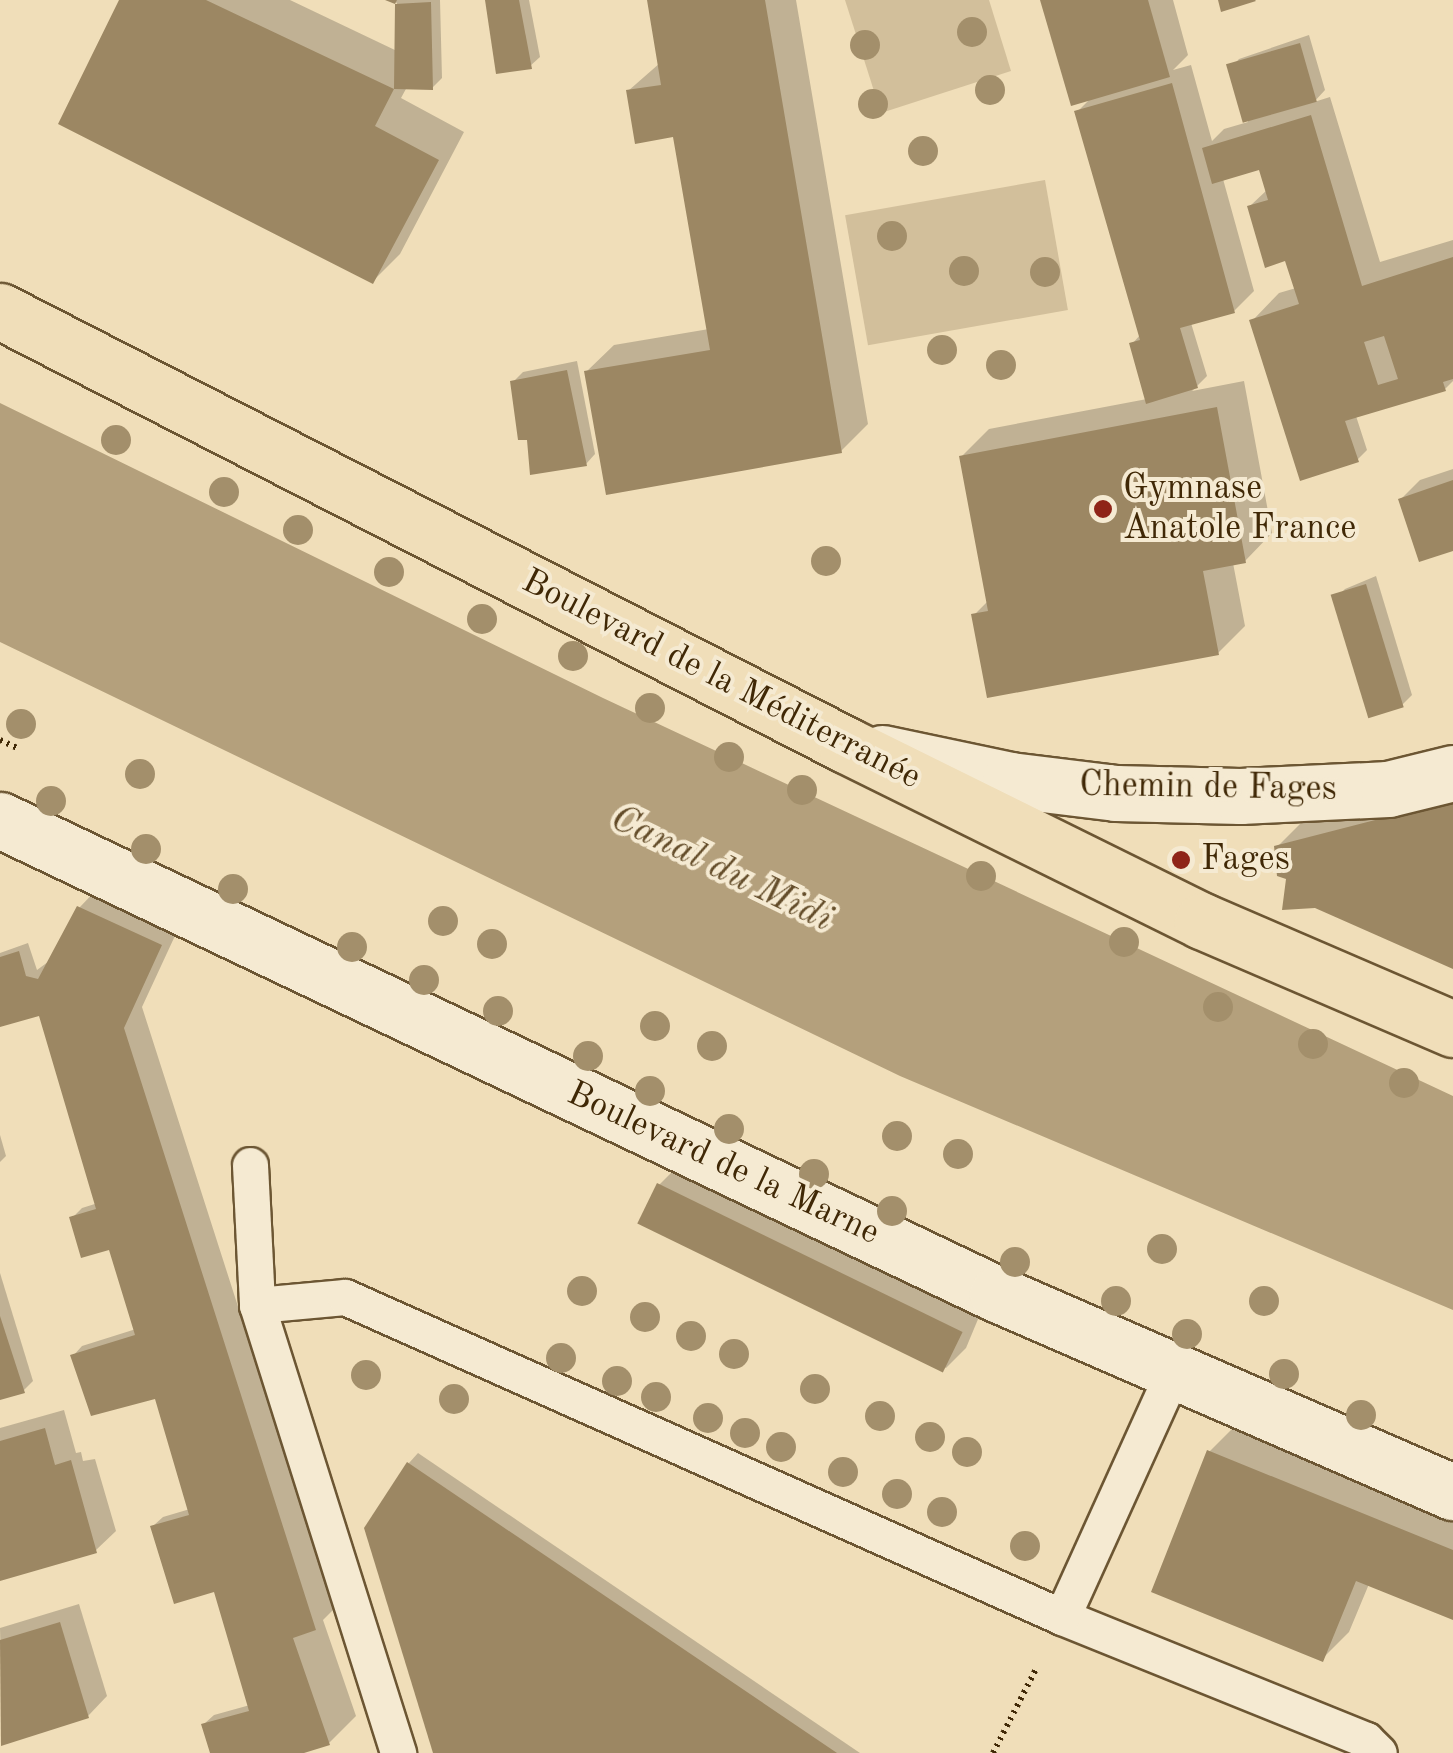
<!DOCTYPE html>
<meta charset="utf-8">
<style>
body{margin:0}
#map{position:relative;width:1453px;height:1753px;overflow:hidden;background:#f0deb9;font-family:"Old Standard TT",serif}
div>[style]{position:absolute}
.green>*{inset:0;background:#d2bf9b;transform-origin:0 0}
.water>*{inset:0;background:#b4a07c}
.shadow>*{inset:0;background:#0003}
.building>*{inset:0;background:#9c8763;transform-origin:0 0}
.path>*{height:6px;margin-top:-3px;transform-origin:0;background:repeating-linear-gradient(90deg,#402806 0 2.5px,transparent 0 7.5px)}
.roads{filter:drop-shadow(2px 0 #6c5633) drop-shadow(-2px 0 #6c5633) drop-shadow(0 2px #6c5633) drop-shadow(0 -2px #6c5633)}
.service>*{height:35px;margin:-17.5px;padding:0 17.5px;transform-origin:17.5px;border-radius:17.5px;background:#f5ead2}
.minor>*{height:55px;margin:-27.5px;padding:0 27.5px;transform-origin:27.5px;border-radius:27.5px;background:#f5ead2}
.primary>*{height:55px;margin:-27.5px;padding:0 27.5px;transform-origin:27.5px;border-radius:27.5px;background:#f0deb9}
.trees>*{width:30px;height:30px;margin:-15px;border-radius:50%;background:#a38f6b}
.dots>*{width:28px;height:28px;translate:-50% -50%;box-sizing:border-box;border:5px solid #f5ead2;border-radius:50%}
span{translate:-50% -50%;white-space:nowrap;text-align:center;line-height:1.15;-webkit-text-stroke:8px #f5ead2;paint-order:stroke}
.poi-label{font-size:35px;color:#402806}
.left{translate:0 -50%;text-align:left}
.street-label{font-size:35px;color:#402806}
.water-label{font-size:38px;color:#634c29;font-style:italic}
</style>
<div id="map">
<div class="green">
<i style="clip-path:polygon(845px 0,989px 0,1011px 71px,881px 113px)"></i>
<i style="left:1045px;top:180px;width:132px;height:203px;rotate:80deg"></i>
</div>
<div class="water">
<i style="clip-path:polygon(0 403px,603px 698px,1453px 1096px,1453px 1310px,900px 1076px,0 642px)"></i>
</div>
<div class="shadow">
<i style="clip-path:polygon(121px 0,290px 0,397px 51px,397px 3px,391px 0,440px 0,442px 78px,432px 88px,407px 87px,401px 98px,464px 132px,400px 254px,373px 281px)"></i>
<i style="clip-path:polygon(488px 0,529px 0,540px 57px,530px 66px)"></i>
<i style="clip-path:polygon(649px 0,796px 0,868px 424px,841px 451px,586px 372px,614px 345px,709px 329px,676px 135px,628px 91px,660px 63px)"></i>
<i style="clip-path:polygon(1042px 0,1173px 0,1188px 55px,1173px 70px,1191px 65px,1212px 141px,1224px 129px,1248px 122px,1230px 69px,1239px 59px,1309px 35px,1325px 90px,1314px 102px,1330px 97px,1380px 262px,1453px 240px,1453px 381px,1445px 389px,1356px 416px,1367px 450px,1357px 460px,1252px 321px,1279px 293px,1296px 288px,1287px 258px,1250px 206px,1268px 189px,1261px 167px,1223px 179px,1254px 291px,1234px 311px,1191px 323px,1207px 376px,1192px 391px,1244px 381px,1272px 533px,1245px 561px,1233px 563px,1245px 626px,1218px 653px,974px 615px,989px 600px,961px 457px,989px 429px,1147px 399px,1132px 344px,1141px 334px,1077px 112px,1091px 98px)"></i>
<i style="clip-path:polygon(577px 361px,595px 454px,586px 464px,530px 438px,513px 382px,523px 372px)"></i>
<i style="clip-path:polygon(1453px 469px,1453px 548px,1401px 499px,1420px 480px)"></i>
<i style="clip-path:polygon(1376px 576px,1412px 695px,1402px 705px,1335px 599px,1345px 589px)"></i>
<i style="clip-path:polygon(1453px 782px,1453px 966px,1289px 878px,1277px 847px,1304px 820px)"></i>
<i style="clip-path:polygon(99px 887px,180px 925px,142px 1007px,242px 1319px,251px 1316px,342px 1601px,323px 1620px,356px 1716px,329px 1743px,295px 1753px,213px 1753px,204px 1724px,214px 1715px,250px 1705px,215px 1589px,153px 1526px,163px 1517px,190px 1509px,156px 1396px,73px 1356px,82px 1346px,136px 1329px,110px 1244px,72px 1218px,82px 1208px,98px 1203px,40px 1013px,0 1024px,0 953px,28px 943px,37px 970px,52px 959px,80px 907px)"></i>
<i style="clip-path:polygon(0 1135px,6px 1156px,0 1162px)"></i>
<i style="clip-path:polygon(679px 1165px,981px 1312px,966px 1348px,946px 1368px,659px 1185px)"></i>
<i style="clip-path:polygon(0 1273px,33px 1381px,23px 1391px,0 1398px)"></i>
<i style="clip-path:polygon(64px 1410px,76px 1453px,81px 1452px,83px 1461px,95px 1459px,116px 1531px,96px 1550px,0 1578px,0 1428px)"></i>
<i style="clip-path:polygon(1237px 1424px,1453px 1512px,1453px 1618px,1369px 1584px,1349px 1632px,1322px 1659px,1155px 1591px,1210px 1451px)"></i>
<i style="clip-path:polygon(418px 1453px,860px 1753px,436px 1753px,409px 1463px)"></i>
<i style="clip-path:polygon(79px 1604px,107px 1696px,88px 1716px,3px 1742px,0 1628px)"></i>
</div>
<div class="building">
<i style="clip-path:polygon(119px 0,206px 0,394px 89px,375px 126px,439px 160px,373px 284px,58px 124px)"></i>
<i style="clip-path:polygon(385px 0,397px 0,395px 4px,431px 2px,433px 90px,394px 89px,395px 4px)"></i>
<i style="clip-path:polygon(485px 0,519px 0,532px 69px,496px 74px)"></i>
<i style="clip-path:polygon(647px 0,765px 0,842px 453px,606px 495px,584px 371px,710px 350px,673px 137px,635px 144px,626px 90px,661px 85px)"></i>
<i style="clip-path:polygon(1040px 0,1148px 0,1170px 77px,1071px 106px)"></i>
<i style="clip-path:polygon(1218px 0,1255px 0,1256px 1px,1221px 12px)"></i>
<i style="left:1300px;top:43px;width:61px;height:77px;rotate:74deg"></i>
<i style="clip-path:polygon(1172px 83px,1235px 313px,1180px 328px,1198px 388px,1146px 404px,1129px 343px,1140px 340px,1074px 111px)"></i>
<i style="clip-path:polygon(evenodd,1311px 115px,1362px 286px,1453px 257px,1453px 379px,1443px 382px,1446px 391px,1345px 421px,1359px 462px,1300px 481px,1249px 320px,1299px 304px,1285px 261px,1265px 268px,1247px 206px,1268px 200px,1259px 170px,1212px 184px,1202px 148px,1311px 115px,1384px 336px,1398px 379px,1378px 385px,1364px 342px,1384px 336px)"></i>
<i style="clip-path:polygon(567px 370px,587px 466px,530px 475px,527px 440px,518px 440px,510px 381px)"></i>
<i style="clip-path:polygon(1217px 407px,1246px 563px,1203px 571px,1219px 655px,987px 698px,971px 614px,988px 611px,959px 456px)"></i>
<i style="clip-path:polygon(1453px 480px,1453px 551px,1419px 562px,1398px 499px)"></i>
<i style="left:1366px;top:584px;width:129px;height:37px;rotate:73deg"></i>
<i style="clip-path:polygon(1453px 800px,1453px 969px,1315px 908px,1282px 910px,1286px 879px,1277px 876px,1274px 846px)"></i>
<i style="clip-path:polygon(77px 906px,162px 945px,124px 1028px,316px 1630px,293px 1638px,330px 1745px,304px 1753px,210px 1753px,201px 1724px,249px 1711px,214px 1592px,174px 1604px,150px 1526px,189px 1515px,155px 1399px,91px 1416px,70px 1355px,135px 1335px,109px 1250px,81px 1258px,69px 1217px,96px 1209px,39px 1016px,0 1027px,0 957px,19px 951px,26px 976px,38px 979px)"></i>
<i style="left:657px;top:1183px;width:340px;height:45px;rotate:26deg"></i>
<i style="clip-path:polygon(0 1316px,25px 1393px,0 1400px)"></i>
<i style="clip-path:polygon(45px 1428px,55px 1465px,71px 1460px,97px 1553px,0 1581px,0 1441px)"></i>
<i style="clip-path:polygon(1207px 1450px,1453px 1550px,1453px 1620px,1356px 1581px,1323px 1662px,1151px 1592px)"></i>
<i style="clip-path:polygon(407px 1462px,837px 1753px,433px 1753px,364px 1528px)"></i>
<i style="clip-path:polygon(60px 1622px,89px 1718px,1px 1746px,0 1640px)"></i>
</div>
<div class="path">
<i style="left:0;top:740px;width:19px;rotate:25deg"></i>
<i style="left:993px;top:1753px;width:94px;rotate:-62.9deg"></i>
</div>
<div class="roads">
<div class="service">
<i style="left:250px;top:1165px;width:140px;rotate:87.1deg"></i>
<i style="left:257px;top:1305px;width:470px;rotate:72.5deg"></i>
<i style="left:257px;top:1305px;width:88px;rotate:-5.2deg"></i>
<i style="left:345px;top:1297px;width:785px;rotate:24.05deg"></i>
<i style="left:1062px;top:1617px;width:328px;rotate:22deg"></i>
<i style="left:1366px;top:1740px;width:18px;rotate:45deg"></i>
<i style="left:1062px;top:1617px;width:269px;rotate:-65.6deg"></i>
</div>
<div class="minor">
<i style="left:882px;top:753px;width:131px;rotate:11.9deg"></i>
<i style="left:1010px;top:780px;width:107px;rotate:7deg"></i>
<i style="left:1116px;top:793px;width:124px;rotate:1.4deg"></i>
<i style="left:1240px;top:796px;width:148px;rotate:-2.7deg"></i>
<i style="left:1388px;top:789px;width:67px;rotate:-13.8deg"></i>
<i style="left:0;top:820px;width:1104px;rotate:25.43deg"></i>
<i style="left:997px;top:1294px;width:497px;rotate:23.5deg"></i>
</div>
<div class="primary">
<i style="left:0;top:311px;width:951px;rotate:27.16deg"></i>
<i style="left:846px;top:745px;width:397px;rotate:26.3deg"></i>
<i style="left:1202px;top:921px;width:273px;rotate:23.3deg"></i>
</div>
</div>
<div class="trees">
<i style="left:972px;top:32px"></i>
<i style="left:865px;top:45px"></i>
<i style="left:990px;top:90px"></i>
<i style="left:873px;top:104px"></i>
<i style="left:923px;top:151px"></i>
<i style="left:892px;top:236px"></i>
<i style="left:964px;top:271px"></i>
<i style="left:1045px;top:272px"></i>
<i style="left:942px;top:350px"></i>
<i style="left:1001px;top:365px"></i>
<i style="left:116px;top:440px"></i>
<i style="left:224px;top:492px"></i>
<i style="left:298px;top:530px"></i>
<i style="left:826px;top:561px"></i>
<i style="left:389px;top:572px"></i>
<i style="left:482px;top:619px"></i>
<i style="left:573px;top:656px"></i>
<i style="left:650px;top:708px"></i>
<i style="left:21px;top:724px"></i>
<i style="left:729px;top:757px"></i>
<i style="left:140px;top:774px"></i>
<i style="left:802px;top:790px"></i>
<i style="left:51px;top:801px"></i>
<i style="left:146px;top:849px"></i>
<i style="left:981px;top:876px"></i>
<i style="left:233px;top:889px"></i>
<i style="left:443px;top:921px"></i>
<i style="left:1124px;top:942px"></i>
<i style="left:492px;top:944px"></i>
<i style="left:352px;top:947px"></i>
<i style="left:424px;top:980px"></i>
<i style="left:1218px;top:1007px"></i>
<i style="left:498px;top:1011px"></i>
<i style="left:655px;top:1026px"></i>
<i style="left:1313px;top:1044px"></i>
<i style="left:712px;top:1046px"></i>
<i style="left:588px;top:1056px"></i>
<i style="left:1404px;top:1083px"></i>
<i style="left:650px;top:1091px"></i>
<i style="left:729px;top:1129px"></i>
<i style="left:897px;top:1136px"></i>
<i style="left:958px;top:1154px"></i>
<i style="left:814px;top:1174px"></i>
<i style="left:892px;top:1211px"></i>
<i style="left:1162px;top:1249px"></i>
<i style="left:1015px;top:1262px"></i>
<i style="left:582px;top:1291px"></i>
<i style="left:1116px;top:1301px"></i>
<i style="left:1264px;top:1301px"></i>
<i style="left:645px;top:1317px"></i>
<i style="left:1187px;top:1334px"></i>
<i style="left:691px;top:1336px"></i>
<i style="left:734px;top:1354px"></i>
<i style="left:561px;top:1358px"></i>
<i style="left:1284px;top:1374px"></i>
<i style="left:366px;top:1375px"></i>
<i style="left:617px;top:1381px"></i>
<i style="left:815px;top:1389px"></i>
<i style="left:656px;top:1397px"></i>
<i style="left:454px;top:1399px"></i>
<i style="left:1361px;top:1415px"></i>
<i style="left:880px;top:1416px"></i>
<i style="left:708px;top:1418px"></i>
<i style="left:745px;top:1433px"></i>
<i style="left:930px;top:1437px"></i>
<i style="left:781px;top:1447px"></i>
<i style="left:967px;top:1452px"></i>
<i style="left:843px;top:1472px"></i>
<i style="left:897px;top:1494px"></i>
<i style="left:942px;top:1512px"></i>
<i style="left:1025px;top:1546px"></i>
</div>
<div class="dots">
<i style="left:1103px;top:509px;background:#8f2418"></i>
<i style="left:1181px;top:860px;background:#8f2418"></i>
</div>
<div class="poi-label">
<span class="left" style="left:1123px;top:509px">Gymnase<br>Anatole France</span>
<span class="left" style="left:1201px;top:860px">Fages</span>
</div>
<div class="street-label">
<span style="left:721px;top:680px;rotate:27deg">Boulevard de la Méditerranée</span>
<span style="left:1208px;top:788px;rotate:1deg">Chemin de Fages</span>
<span style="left:723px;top:1164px;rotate:25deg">Boulevard de la Marne</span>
</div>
<div class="water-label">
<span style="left:721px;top:870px;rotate:26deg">Canal du Midi</span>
</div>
</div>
